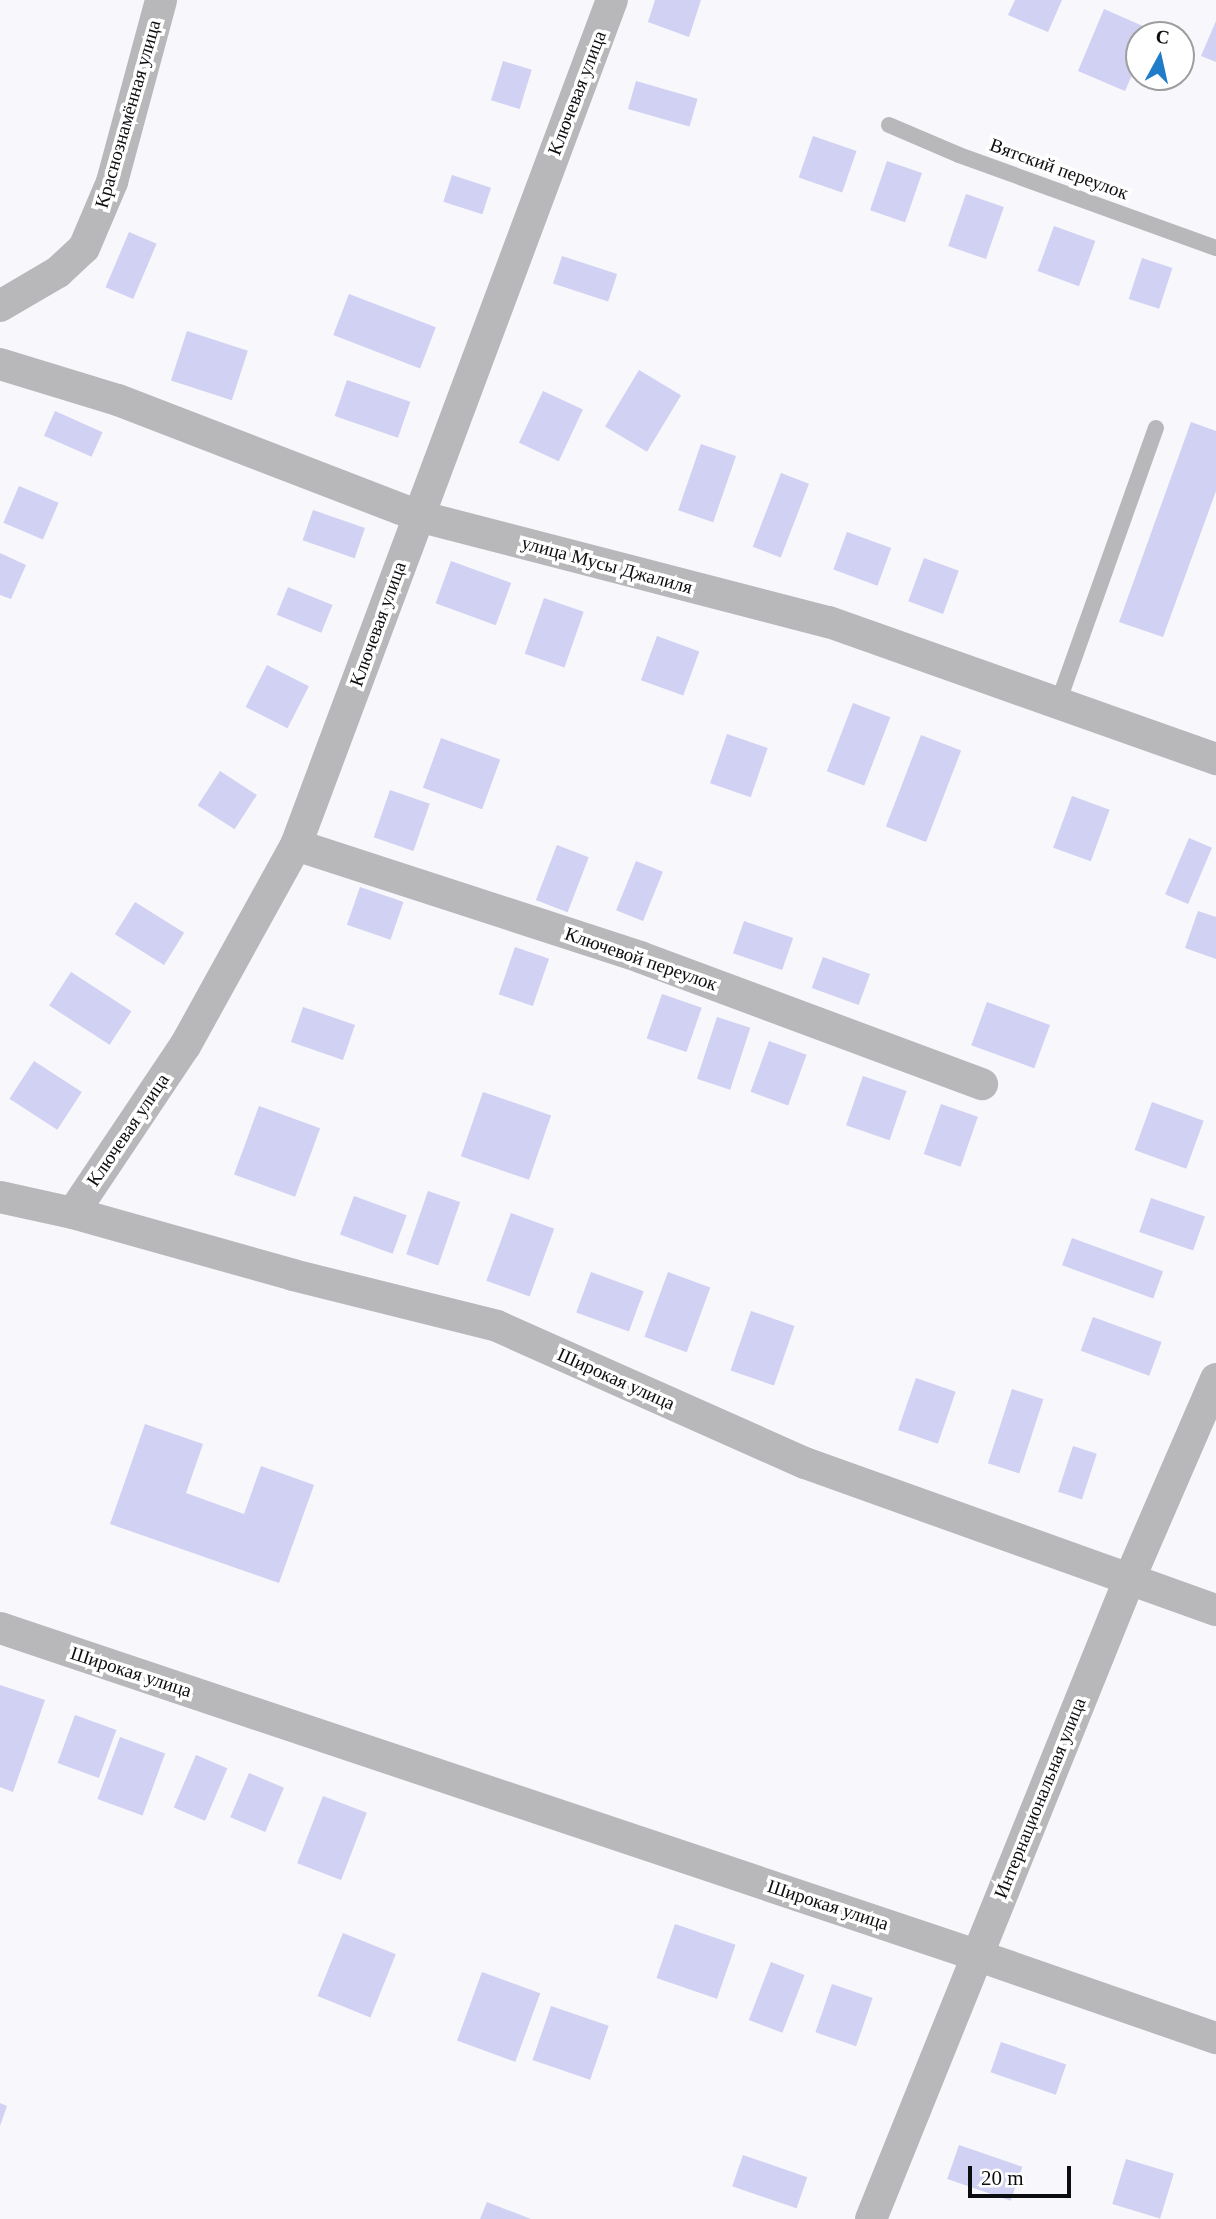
<!DOCTYPE html>
<meta charset="utf-8">
<style>
body{margin:0}
#map{position:relative;width:1216px;height:2219px;overflow:hidden;background:#f7f7fc;font-family:Georgia,serif}
div>[style]{position:absolute}
.building>*{inset:0;background:#d0d1f3;transform-origin:0 0}
.lane>*{height:16px;margin:-8px;padding:0 8px;transform-origin:8px;border-radius:8px;background:#b8b8ba}
.street>*{height:32px;margin:-16px;padding:0 16px;transform-origin:16px;border-radius:16px;background:#b8b8ba}
span{translate:-50% -50%;white-space:nowrap;text-align:center;line-height:1.15;-webkit-text-stroke:7px #fff;paint-order:stroke}
.street-label{font-size:19px;color:#0c0d0e}
.north{position:absolute;left:1125px;top:21px;width:70px;height:70px;box-sizing:border-box;background:#fff;border:2px solid #9e9e9f;border-radius:50%;rotate:8deg;font-size:19px;font-weight:700;line-height:28px;text-align:center;color:#0c0d0e}
.north::after{content:'';display:block;margin:auto;width:24px;height:32px;background:#1f7cc8;clip-path:polygon(50% 0,100% 100%,50% 72%,0 100%)}
.scale{position:absolute;left:968px;top:2166px;width:103px;height:32px;box-sizing:border-box;border:4px solid #0c0d0e;border-top:0;padding-left:9px;font-size:21px;line-height:24px;white-space:nowrap;color:#0c0d0e;-webkit-text-stroke:5px #fff;paint-order:stroke}
</style>
<div id="map">
<div class="building">
<i style="clip-path:polygon(655px 0,701px 0,689px 37px,648px 22px)"></i>
<i style="clip-path:polygon(1015px 0,1062px 0,1048px 32px,1008px 15px)"></i>
<i style="clip-path:polygon(1104px 9px,1152px 30px,1149px 35px,1139px 35px,1139px 59px,1125px 91px,1078px 71px)"></i>
<i style="clip-path:polygon(1216px 21px,1216px 62px,1201px 56px)"></i>
<i style="left:503px;top:61px;width:30px;height:41px;rotate:17deg"></i>
<i style="left:636px;top:81px;width:64px;height:29px;rotate:16deg"></i>
<i style="left:813px;top:136px;width:46px;height:44px;rotate:19deg"></i>
<i style="left:887px;top:161px;width:37px;height:52px;rotate:19deg"></i>
<i style="left:452px;top:175px;width:41px;height:28px;rotate:18deg"></i>
<i style="left:966px;top:194px;width:40px;height:55px;rotate:19deg"></i>
<i style="left:1054px;top:226px;width:44px;height:48px;rotate:20deg"></i>
<i style="left:129px;top:232px;width:30px;height:60px;rotate:23deg"></i>
<i style="left:562px;top:256px;width:58px;height:29px;rotate:18deg"></i>
<i style="left:1142px;top:258px;width:32px;height:43px;rotate:18deg"></i>
<i style="left:349px;top:294px;width:93px;height:44px;rotate:21deg"></i>
<i style="left:187px;top:331px;width:64px;height:52px;rotate:18deg"></i>
<i style="left:639px;top:370px;width:49px;height:66px;rotate:31deg"></i>
<i style="left:347px;top:380px;width:67px;height:38px;rotate:19deg"></i>
<i style="left:543px;top:391px;width:44px;height:57px;rotate:25deg"></i>
<i style="left:55px;top:411px;width:52px;height:27px;rotate:24deg"></i>
<i style="clip-path:polygon(1191px 422px,1216px 431px,1216px 491px,1163px 637px,1119px 622px)"></i>
<i style="left:701px;top:444px;width:37px;height:70px;rotate:19deg"></i>
<i style="left:781px;top:473px;width:30px;height:79px;rotate:21deg"></i>
<i style="left:19px;top:486px;width:43px;height:40px;rotate:23deg"></i>
<i style="left:313px;top:510px;width:55px;height:32px;rotate:19deg"></i>
<i style="left:847px;top:532px;width:47px;height:40px;rotate:20deg"></i>
<i style="clip-path:polygon(0 553px,26px 565px,11px 599px,0 595px)"></i>
<i style="left:924px;top:558px;width:37px;height:46px;rotate:20deg"></i>
<i style="left:451px;top:561px;width:64px;height:45px;rotate:20deg"></i>
<i style="left:288px;top:587px;width:48px;height:30px;rotate:22deg"></i>
<i style="left:544px;top:598px;width:42px;height:59px;rotate:19deg"></i>
<i style="left:657px;top:636px;width:45px;height:47px;rotate:20deg"></i>
<i style="left:267px;top:665px;width:47px;height:47px;rotate:27deg"></i>
<i style="left:853px;top:703px;width:40px;height:73px;rotate:21deg"></i>
<i style="left:727px;top:734px;width:43px;height:52px;rotate:19deg"></i>
<i style="left:921px;top:735px;width:43px;height:98px;rotate:21deg"></i>
<i style="left:441px;top:738px;width:63px;height:53px;rotate:20deg"></i>
<i style="left:220px;top:771px;width:44px;height:41px;rotate:33deg"></i>
<i style="left:390px;top:790px;width:42px;height:50px;rotate:19deg"></i>
<i style="left:1072px;top:796px;width:40px;height:55px;rotate:20deg"></i>
<i style="left:1189px;top:838px;width:25px;height:61px;rotate:23deg"></i>
<i style="left:557px;top:845px;width:34px;height:59px;rotate:21deg"></i>
<i style="left:636px;top:861px;width:29px;height:53px;rotate:22deg"></i>
<i style="left:360px;top:887px;width:46px;height:40px;rotate:19deg"></i>
<i style="left:135px;top:902px;width:58px;height:38px;rotate:32deg"></i>
<i style="clip-path:polygon(1198px 911px,1216px 917px,1216px 959px,1185px 948px)"></i>
<i style="left:744px;top:921px;width:52px;height:34px;rotate:19deg"></i>
<i style="left:515px;top:947px;width:36px;height:50px;rotate:19deg"></i>
<i style="left:823px;top:957px;width:50px;height:33px;rotate:20deg"></i>
<i style="left:71px;top:972px;width:72px;height:40px;rotate:33deg"></i>
<i style="left:662px;top:994px;width:42px;height:47px;rotate:19deg"></i>
<i style="left:987px;top:1002px;width:67px;height:46px;rotate:20deg"></i>
<i style="left:303px;top:1007px;width:55px;height:37px;rotate:19deg"></i>
<i style="left:717px;top:1017px;width:35px;height:65px;rotate:18deg"></i>
<i style="left:769px;top:1041px;width:40px;height:54px;rotate:20deg"></i>
<i style="left:34px;top:1061px;width:57px;height:45px;rotate:33deg"></i>
<i style="left:863px;top:1076px;width:46px;height:52px;rotate:19deg"></i>
<i style="left:483px;top:1092px;width:72px;height:68px;rotate:19deg"></i>
<i style="left:1152px;top:1102px;width:55px;height:51px;rotate:20deg"></i>
<i style="left:941px;top:1104px;width:39px;height:53px;rotate:19deg"></i>
<i style="left:259px;top:1106px;width:65px;height:73px;rotate:20deg"></i>
<i style="left:428px;top:1191px;width:34px;height:67px;rotate:19deg"></i>
<i style="left:354px;top:1196px;width:56px;height:41px;rotate:20deg"></i>
<i style="left:1151px;top:1198px;width:57px;height:36px;rotate:19deg"></i>
<i style="left:511px;top:1213px;width:46px;height:72px;rotate:20deg"></i>
<i style="left:1072px;top:1238px;width:97px;height:29px;rotate:20deg"></i>
<i style="left:591px;top:1272px;width:56px;height:43px;rotate:20deg"></i>
<i style="left:668px;top:1272px;width:45px;height:69px;rotate:20deg"></i>
<i style="left:751px;top:1311px;width:46px;height:63px;rotate:19deg"></i>
<i style="left:1093px;top:1317px;width:73px;height:36px;rotate:20deg"></i>
<i style="left:916px;top:1378px;width:42px;height:55px;rotate:19deg"></i>
<i style="left:1012px;top:1389px;width:33px;height:78px;rotate:18deg"></i>
<i style="clip-path:polygon(145px 1424px,203px 1444px,186px 1493px,244px 1514px,261px 1466px,314px 1485px,279px 1583px,110px 1524px)"></i>
<i style="left:1073px;top:1446px;width:25px;height:48px;rotate:18deg"></i>
<i style="clip-path:polygon(0 1685px,45px 1700px,13px 1792px,0 1787px)"></i>
<i style="left:75px;top:1715px;width:44px;height:51px;rotate:20deg"></i>
<i style="left:120px;top:1737px;width:48px;height:66px;rotate:20deg"></i>
<i style="left:196px;top:1755px;width:34px;height:57px;rotate:23deg"></i>
<i style="left:249px;top:1773px;width:38px;height:48px;rotate:23deg"></i>
<i style="left:323px;top:1796px;width:47px;height:72px;rotate:21deg"></i>
<i style="left:675px;top:1924px;width:64px;height:57px;rotate:19deg"></i>
<i style="left:343px;top:1933px;width:57px;height:68px;rotate:22deg"></i>
<i style="left:771px;top:1962px;width:36px;height:62px;rotate:21deg"></i>
<i style="left:482px;top:1972px;width:62px;height:73px;rotate:20deg"></i>
<i style="left:832px;top:1984px;width:43px;height:51px;rotate:19deg"></i>
<i style="left:551px;top:2006px;width:61px;height:57px;rotate:19deg"></i>
<i style="left:1001px;top:2042px;width:69px;height:32px;rotate:19deg"></i>
<i style="clip-path:polygon(0 2103px,7px 2106px,0 2126px)"></i>
<i style="left:959px;top:2145px;width:67px;height:36px;rotate:19deg"></i>
<i style="left:743px;top:2155px;width:68px;height:33px;rotate:19deg"></i>
<i style="left:1126px;top:2159px;width:50px;height:47px;rotate:17deg"></i>
<i style="clip-path:polygon(487px 2202px,531px 2219px,480px 2219px)"></i>
</div>
<div class="lane">
<i style="left:889px;top:125px;width:76px;rotate:23.2deg"></i>
<i style="left:959px;top:155px;width:273px;rotate:19.9deg"></i>
<i style="left:1058px;top:703px;width:292px;rotate:-70.4deg"></i>
</div>
<div class="street">
<i style="left:0;top:306px;width:67px;rotate:-30.4deg"></i>
<i style="left:58px;top:272px;width:35px;rotate:-43deg"></i>
<i style="left:84px;top:248px;width:72px;rotate:-67deg"></i>
<i style="left:112px;top:182px;width:188px;rotate:-74.9deg"></i>
<i style="left:0;top:364px;width:123px;rotate:17deg"></i>
<i style="left:118px;top:400px;width:322px;rotate:21.1deg"></i>
<i style="left:418px;top:516px;width:424px;rotate:14.5deg"></i>
<i style="left:829px;top:622px;width:411px;rotate:19.5deg"></i>
<i style="left:296px;top:845px;width:362px;rotate:18deg"></i>
<i style="left:640px;top:957px;width:365px;rotate:20.4deg"></i>
<i style="left:0;top:1197px;width:75px;rotate:12.4deg"></i>
<i style="left:73px;top:1213px;width:229px;rotate:15.7deg"></i>
<i style="left:293px;top:1275px;width:210px;rotate:14deg"></i>
<i style="left:497px;top:1326px;width:337px;rotate:24deg"></i>
<i style="left:805px;top:1463px;width:436px;rotate:19.7deg"></i>
<i style="left:73px;top:1213px;width:201px;rotate:-56.2deg"></i>
<i style="left:185px;top:1046px;width:230px;rotate:-61.1deg"></i>
<i style="left:296px;top:845px;width:902px;rotate:-69.5deg"></i>
<i style="left:0;top:1628px;width:1029px;rotate:18.52deg"></i>
<i style="left:976px;top:1955px;width:254px;rotate:19.1deg"></i>
<i style="left:871px;top:2219px;width:689px;rotate:-68.01deg"></i>
<i style="left:1129px;top:1580px;width:219px;rotate:-66.6deg"></i>
</div>
<div class="street-label">
<span style="left:577px;top:93px;rotate:-69deg">Ключевая улица</span>
<span style="left:128px;top:114px;rotate:-74deg">Краснознамённая улица</span>
<span style="left:1059px;top:169px;rotate:20deg">Вятский переулок</span>
<span style="left:607px;top:565px;rotate:15deg">улица Мусы Джалиля</span>
<span style="left:378px;top:624px;rotate:-70deg">Ключевая улица</span>
<span style="left:641px;top:959px;rotate:19deg">Ключевой переулок</span>
<span style="left:128px;top:1130px;rotate:-56deg">Ключевая улица</span>
<span style="left:616px;top:1379px;rotate:24deg">Широкая улица</span>
<span style="left:131px;top:1672px;rotate:18deg">Широкая улица</span>
<span style="left:1040px;top:1798px;rotate:-68deg">Интернациональная улица</span>
<span style="left:828px;top:1905px;rotate:18deg">Широкая улица</span>
</div>
<div class="north">С</div>
<div class="scale">20 m</div>
</div>
